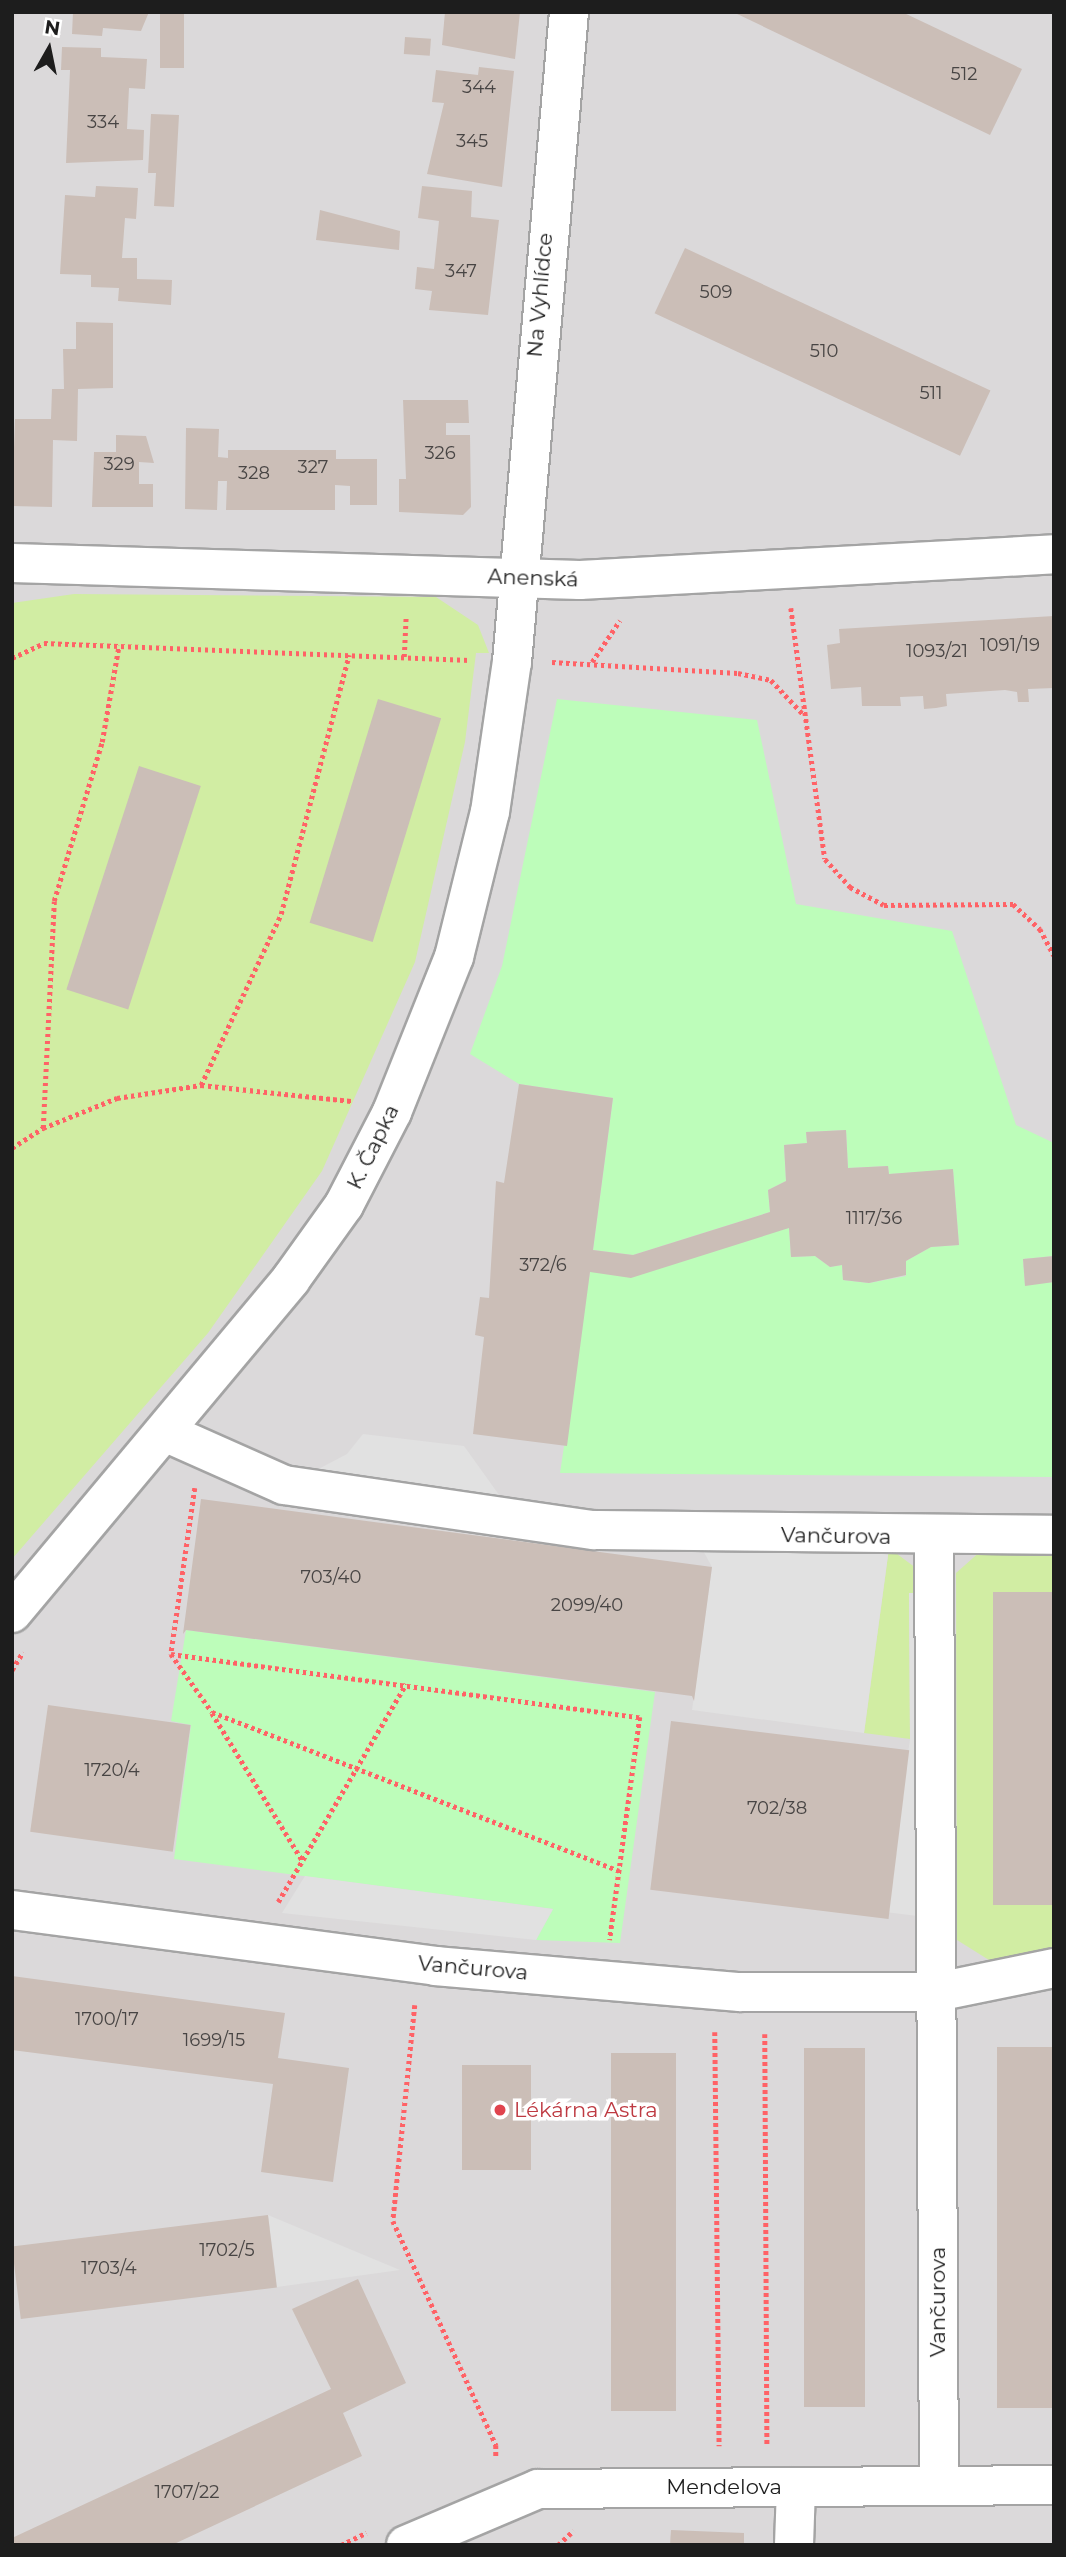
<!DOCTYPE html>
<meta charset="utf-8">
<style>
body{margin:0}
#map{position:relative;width:1066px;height:2557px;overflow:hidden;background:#efe9e1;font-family:Montserrat,sans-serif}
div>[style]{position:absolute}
.residential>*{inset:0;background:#dbd9da;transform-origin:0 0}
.grass>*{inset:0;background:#d1eda3}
.park>*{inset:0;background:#bdfdba}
.parking>*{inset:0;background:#e1e1e1}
.building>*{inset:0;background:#cbbeb7;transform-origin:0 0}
.path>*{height:4.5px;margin-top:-2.25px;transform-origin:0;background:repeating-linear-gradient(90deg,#ff6266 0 3.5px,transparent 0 7px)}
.roads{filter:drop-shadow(2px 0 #a4a4a4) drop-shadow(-2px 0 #a4a4a4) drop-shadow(0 2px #a4a4a4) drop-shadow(0 -2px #a4a4a4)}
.minor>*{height:38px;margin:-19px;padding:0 19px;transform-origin:19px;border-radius:19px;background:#fff}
.dots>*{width:19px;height:19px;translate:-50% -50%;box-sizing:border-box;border:4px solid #fff;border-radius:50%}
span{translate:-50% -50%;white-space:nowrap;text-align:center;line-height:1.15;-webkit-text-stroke:7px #fff;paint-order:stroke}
.number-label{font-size:18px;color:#484544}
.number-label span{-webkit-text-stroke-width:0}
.street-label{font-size:21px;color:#1d1d1d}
.health-label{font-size:21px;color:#be3a42}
.left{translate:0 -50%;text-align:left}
.frame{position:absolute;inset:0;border:14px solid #1d1d1d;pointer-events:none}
.north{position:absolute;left:14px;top:14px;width:70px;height:70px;-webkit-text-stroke:5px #fff;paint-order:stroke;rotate:9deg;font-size:19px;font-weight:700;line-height:28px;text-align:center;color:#1d1d1d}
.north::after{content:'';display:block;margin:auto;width:24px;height:32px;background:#1d1d1d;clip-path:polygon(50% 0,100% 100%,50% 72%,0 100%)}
</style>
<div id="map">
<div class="residential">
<i style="left:12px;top:12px;width:1042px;height:2533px"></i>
</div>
<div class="grass">
<i style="clip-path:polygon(74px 594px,436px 597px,478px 625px,489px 653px,476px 653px,465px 742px,415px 962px,322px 1171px,208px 1333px,12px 1559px,12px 603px)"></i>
<i style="clip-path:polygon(1054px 1546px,1054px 1949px,989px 1960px,957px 1940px,956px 1573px,982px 1550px)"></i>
<i style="clip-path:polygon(889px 1548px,916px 1568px,922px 1593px,909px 1593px,910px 1739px,864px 1733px)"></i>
</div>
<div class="park">
<i style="clip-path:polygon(557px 699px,757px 720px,796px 904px,952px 931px,1016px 1125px,1054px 1143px,1054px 1256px,1023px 1259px,1025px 1285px,1054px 1282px,1054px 1477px,560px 1473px,590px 1272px,789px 1228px,791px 1257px,815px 1256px,830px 1267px,842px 1265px,843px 1280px,869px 1283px,906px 1276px,906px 1261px,931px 1247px,959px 1245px,953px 1170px,889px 1174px,888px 1166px,848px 1168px,846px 1130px,806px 1132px,807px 1143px,784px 1145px,786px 1181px,768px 1190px,770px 1212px,633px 1255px,593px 1250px,613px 1098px,519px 1084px,470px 1054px,502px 966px)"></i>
<i style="clip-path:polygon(186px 1630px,655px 1692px,620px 1943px,536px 1940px,553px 1909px,174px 1859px,191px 1725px,171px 1721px)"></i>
</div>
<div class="parking">
<i style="clip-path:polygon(363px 1434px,464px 1446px,507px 1506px,307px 1475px,347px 1454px)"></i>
<i style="clip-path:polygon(700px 1545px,889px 1548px,864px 1733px,692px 1710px,712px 1567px)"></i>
<i style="clip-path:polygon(909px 1593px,922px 1593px,925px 1917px,886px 1912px,910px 1739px)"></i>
<i style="clip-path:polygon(305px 1876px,553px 1909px,536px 1940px,282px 1913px)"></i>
<i style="clip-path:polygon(268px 2215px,400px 2270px,277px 2287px)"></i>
</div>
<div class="building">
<i style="clip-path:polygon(73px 12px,149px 12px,141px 31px,103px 28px,102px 36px,72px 34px)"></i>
<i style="left:160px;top:12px;width:24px;height:56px"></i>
<i style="clip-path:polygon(445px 12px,520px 12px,515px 59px,442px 45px)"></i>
<i style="clip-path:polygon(733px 12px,902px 12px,1022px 69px,990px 135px)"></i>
<i style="left:405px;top:37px;width:26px;height:17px;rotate:4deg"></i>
<i style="clip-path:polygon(62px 47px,101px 48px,101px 57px,147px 59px,145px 89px,129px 88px,127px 129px,144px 130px,143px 160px,66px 163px,70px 70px,61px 70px)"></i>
<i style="clip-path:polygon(479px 67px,514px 71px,502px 187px,427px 174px,444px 103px,432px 102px,436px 70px,478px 75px)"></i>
<i style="clip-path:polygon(151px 114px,179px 115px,174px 207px,154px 206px,156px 173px,148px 173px)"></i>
<i style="clip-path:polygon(96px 186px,138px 188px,136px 219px,125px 218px,122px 258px,137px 258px,137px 279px,172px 280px,171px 305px,118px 301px,119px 288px,91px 287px,91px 275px,60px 274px,65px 195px,95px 197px)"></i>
<i style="clip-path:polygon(422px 186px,472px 191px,471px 217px,499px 220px,488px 315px,429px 310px,432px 291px,415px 289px,417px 267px,434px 269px,439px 221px,418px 218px)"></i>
<i style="clip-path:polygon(320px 210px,400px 231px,399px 250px,316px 240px)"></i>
<i style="left:685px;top:248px;width:337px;height:72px;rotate:25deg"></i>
<i style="clip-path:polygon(76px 322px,113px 323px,113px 388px,78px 389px,77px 441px,53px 440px,52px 507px,12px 506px,15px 419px,51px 419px,52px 389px,64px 389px,63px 349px,76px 349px)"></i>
<i style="clip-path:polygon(403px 400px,468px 400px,469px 423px,446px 423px,446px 435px,470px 435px,471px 507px,463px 515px,399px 512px,399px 479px,406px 479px)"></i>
<i style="clip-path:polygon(186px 428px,219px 429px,218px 457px,228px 458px,228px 450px,336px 450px,336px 459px,377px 459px,377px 505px,350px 505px,350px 486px,335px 485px,335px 510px,226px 510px,227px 481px,218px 481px,217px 510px,185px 509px)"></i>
<i style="clip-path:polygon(116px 435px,146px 436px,154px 463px,139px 462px,139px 484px,153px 484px,153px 507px,92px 507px,94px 452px,116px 452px)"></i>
<i style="clip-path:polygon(1054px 616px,1054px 688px,1028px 689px,1029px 702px,1018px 702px,1017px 692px,1005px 690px,946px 694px,947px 706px,936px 708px,924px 709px,923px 696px,900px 697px,901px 706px,862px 706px,861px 687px,831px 689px,827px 645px,840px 643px,839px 629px)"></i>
<i style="left:378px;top:699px;width:66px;height:234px;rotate:17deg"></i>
<i style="left:139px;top:766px;width:65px;height:235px;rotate:18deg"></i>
<i style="clip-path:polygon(519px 1084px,613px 1098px,593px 1250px,633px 1255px,770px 1212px,768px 1190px,786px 1181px,784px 1145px,807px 1143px,806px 1132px,846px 1130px,848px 1168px,888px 1166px,889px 1174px,953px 1169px,959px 1245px,931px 1247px,906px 1261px,906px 1275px,869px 1283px,843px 1280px,842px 1265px,830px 1267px,815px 1256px,791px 1257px,789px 1228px,631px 1278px,590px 1272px,567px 1446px,473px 1434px,484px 1337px,475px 1335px,480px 1297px,489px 1298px,496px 1181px,504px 1183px)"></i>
<i style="clip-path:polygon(1054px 1256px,1054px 1282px,1025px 1286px,1023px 1259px)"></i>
<i style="clip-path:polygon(201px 1499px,712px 1567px,694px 1701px,692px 1696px,186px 1630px,183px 1634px)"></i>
<i style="left:1054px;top:1592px;width:313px;height:61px;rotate:90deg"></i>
<i style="left:48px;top:1705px;width:144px;height:128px;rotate:8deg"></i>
<i style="left:671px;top:1721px;width:240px;height:170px;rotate:7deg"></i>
<i style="clip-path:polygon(12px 1976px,285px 2013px,278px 2058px,349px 2068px,333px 2182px,261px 2172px,273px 2084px,12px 2050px)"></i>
<i style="left:1054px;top:2047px;width:361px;height:57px;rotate:90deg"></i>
<i style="left:865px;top:2048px;width:359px;height:61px;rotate:90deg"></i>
<i style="left:676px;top:2053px;width:358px;height:65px;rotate:90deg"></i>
<i style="left:462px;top:2065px;width:69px;height:105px"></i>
<i style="left:268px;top:2215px;width:73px;height:258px;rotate:83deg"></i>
<i style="clip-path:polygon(358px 2279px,406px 2383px,343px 2413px,362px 2456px,172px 2545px,12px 2545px,12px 2538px,331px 2389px,292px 2309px)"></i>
<i style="clip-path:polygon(671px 2530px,744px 2533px,744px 2545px,670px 2545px)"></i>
</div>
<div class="path">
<i style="left:791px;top:608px;width:253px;rotate:82.3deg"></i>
<i style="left:825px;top:859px;width:38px;rotate:48deg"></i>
<i style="left:850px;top:887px;width:38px;rotate:28deg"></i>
<i style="left:884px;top:905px;width:129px;rotate:-0.4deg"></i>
<i style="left:1013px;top:904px;width:37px;rotate:43deg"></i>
<i style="left:1040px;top:929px;width:30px;rotate:62deg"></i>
<i style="left:404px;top:657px;width:42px;rotate:-87.3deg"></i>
<i style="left:12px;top:658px;width:35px;rotate:-25deg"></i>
<i style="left:44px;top:643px;width:426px;rotate:2.3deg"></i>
<i style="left:552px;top:662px;width:186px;rotate:3.4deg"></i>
<i style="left:738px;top:673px;width:34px;rotate:12deg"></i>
<i style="left:771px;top:680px;width:48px;rotate:46.7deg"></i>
<i style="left:592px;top:662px;width:50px;rotate:-56.3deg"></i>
<i style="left:201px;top:1085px;width:189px;rotate:-64.9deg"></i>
<i style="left:281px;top:914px;width:268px;rotate:-75.3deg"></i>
<i style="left:43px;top:1128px;width:227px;rotate:-87.2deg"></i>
<i style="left:54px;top:901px;width:166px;rotate:-73.2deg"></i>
<i style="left:102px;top:742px;width:98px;rotate:-80.1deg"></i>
<i style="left:12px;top:1148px;width:37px;rotate:-33deg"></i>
<i style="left:43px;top:1128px;width:80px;rotate:-22.1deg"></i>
<i style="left:117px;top:1098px;width:85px;rotate:-8.8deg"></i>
<i style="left:201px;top:1085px;width:151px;rotate:6.1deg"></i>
<i style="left:195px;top:1488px;width:168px;rotate:98.2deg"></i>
<i style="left:171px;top:1654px;width:473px;rotate:7.7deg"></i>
<i style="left:640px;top:1717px;width:225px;rotate:97.7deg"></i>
<i style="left:171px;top:1654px;width:71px;rotate:54.7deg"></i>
<i style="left:212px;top:1712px;width:437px;rotate:21.3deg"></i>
<i style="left:12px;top:1670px;width:21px;rotate:-59deg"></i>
<i style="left:212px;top:1713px;width:172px;rotate:58.5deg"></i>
<i style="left:278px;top:1902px;width:253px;rotate:-59.6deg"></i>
<i style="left:415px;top:2005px;width:217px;rotate:95.8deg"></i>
<i style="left:393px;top:2221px;width:247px;rotate:65.3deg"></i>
<i style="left:496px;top:2445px;width:13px;rotate:90deg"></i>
<i style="left:715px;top:2032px;width:414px;rotate:89.4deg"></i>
<i style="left:765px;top:2034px;width:411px;rotate:89.7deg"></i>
<i style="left:341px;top:2545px;width:28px;rotate:-26deg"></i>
<i style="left:558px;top:2545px;width:21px;rotate:-43deg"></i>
</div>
<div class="roads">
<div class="minor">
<i style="left:12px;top:563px;width:568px;rotate:1.71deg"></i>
<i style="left:580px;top:580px;width:475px;rotate:-3.1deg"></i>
<i style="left:165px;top:1432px;width:130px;rotate:24deg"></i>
<i style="left:284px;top:1485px;width:313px;rotate:8.3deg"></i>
<i style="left:594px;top:1530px;width:460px;rotate:0.6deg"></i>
<i style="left:934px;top:1538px;width:948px;rotate:89.7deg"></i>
<i style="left:12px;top:1613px;width:435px;rotate:-50.1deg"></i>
<i style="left:291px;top:1279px;width:91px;rotate:-54.4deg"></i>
<i style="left:344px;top:1205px;width:105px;rotate:-62.7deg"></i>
<i style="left:392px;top:1112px;width:167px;rotate:-68.2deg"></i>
<i style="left:454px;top:957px;width:149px;rotate:-76.1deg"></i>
<i style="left:490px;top:812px;width:152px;rotate:-81.7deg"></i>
<i style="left:512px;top:662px;width:652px;rotate:-84.99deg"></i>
<i style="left:12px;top:1910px;width:427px;rotate:7.5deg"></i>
<i style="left:435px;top:1966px;width:306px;rotate:4.9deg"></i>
<i style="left:740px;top:1992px;width:197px"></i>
<i style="left:937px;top:1992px;width:119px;rotate:-11.6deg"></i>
<i style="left:406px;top:2545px;width:143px;rotate:-23deg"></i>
<i style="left:538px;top:2489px;width:516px;rotate:-0.44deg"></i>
<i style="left:794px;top:2545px;width:58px;rotate:-88deg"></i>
</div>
</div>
<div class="dots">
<i style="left:500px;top:2110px;background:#e0444e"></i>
</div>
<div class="number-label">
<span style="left:964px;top:74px">512</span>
<span style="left:479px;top:87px">344</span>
<span style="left:103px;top:122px">334</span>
<span style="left:472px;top:141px">345</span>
<span style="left:461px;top:271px">347</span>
<span style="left:716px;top:292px">509</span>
<span style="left:824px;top:351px">510</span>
<span style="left:931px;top:393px">511</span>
<span style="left:440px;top:453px">326</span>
<span style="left:119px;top:464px">329</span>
<span style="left:313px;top:467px">327</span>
<span style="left:254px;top:473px">328</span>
<span style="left:1010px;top:645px">1091/19</span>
<span style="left:937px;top:651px">1093/21</span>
<span style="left:874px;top:1218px">1117/36</span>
<span style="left:543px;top:1265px">372/6</span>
<span style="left:331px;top:1577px">703/40</span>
<span style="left:587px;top:1605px">2099/40</span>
<span style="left:112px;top:1770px">1720/4</span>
<span style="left:777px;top:1808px">702/38</span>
<span style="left:107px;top:2019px">1700/17</span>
<span style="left:214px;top:2040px">1699/15</span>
<span style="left:227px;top:2250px">1702/5</span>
<span style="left:109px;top:2268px">1703/4</span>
<span style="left:187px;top:2492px">1707/22</span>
</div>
<div class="street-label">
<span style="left:540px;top:295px;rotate:-85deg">Na Vyhlídce</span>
<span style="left:533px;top:578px;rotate:2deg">Anenská</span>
<span style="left:373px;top:1147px;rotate:-64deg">K. Čapka</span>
<span style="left:836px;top:1536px;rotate:1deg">Vančurova</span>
<span style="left:473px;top:1968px;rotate:5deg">Vančurova</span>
<span style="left:938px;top:2302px;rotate:-90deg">Vančurova</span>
<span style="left:724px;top:2487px">Mendelova</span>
</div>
<div class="health-label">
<span class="left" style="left:514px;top:2110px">Lékárna Astra</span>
</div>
<div class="frame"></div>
<div class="north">N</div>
</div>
